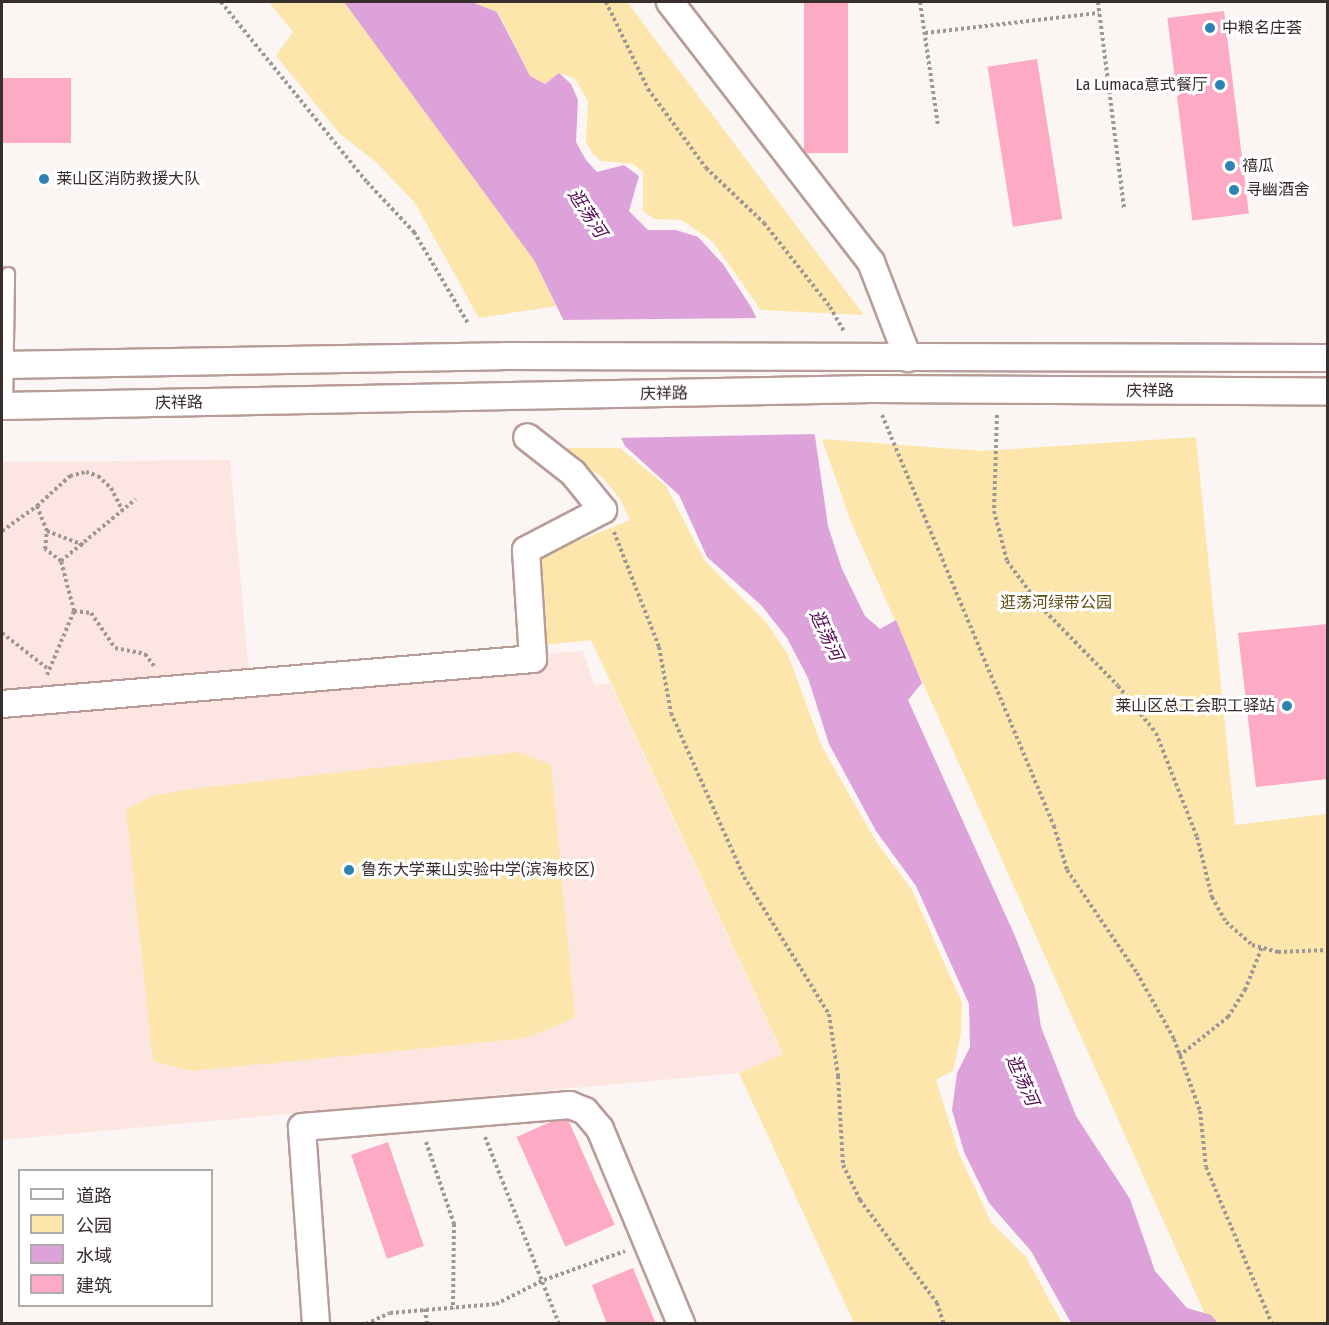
<!DOCTYPE html>
<meta charset="utf-8">
<style>
body{margin:0}
#map{position:relative;width:1329px;height:1325px;overflow:hidden;background:#fbf5f4;font-family:"Fira Sans Condensed","Noto Sans SC",sans-serif}
div>[style]{position:absolute}
.built>*{inset:0;background:#fde6e2}
.green>*{inset:0;background:#fce6ab}
.water>*{inset:0;background:#dea2da}
.pier>*{inset:0;background:#fbf5f4}
.building>*{inset:0;background:#fdaac5;transform-origin:0 0}
.path>*{height:4px;margin-top:-2px;transform-origin:0;background:repeating-linear-gradient(90deg,#9f9795 0 3px,transparent 0 6px)}
.roads{filter:drop-shadow(2px 0 #b79c98) drop-shadow(-2px 0 #b79c98) drop-shadow(0 2px #b79c98) drop-shadow(0 -2px #b79c98)}
.service>*{height:12px;margin:-6px;padding:0 6px;transform-origin:6px;border-radius:6px;background:#fff}
.minor>*{height:26px;margin:-13px;padding:0 13px;transform-origin:13px;border-radius:13px;background:#fff}
.dots>*{width:16px;height:16px;translate:-50% -50%;box-sizing:border-box;border:3px solid #fff;border-radius:50%}
span{translate:-50% -50%;white-space:nowrap;text-align:center;line-height:1.15;-webkit-text-stroke:6px #fff;paint-order:stroke}
.poi-label{font-size:16px;color:#382e2c}
.left{translate:0 -50%;text-align:left}
.right{translate:-100% -50%;text-align:right}
.street-label{font-size:16px;color:#382e2c}
.park-label{font-size:16px;color:#614e12}
.water-label{font-size:18px;color:#540d54;font-style:italic}
.frame{position:absolute;inset:0;border:3px solid #382e2c;pointer-events:none}
.legend{position:absolute;left:18px;top:1169px;width:195px;height:138px;box-sizing:border-box;background:#fff;border:2px solid #afabab;margin:0;padding:8px 10px;list-style:none;font-size:18px;color:#382e2c}
.legend li{display:flex;align-items:center;gap:12px;height:30px}
.legend b{width:30px;border:2px solid #afabab}
</style>
<div id="map">
<div class="built">
<i style="clip-path:polygon(230px 460px,249px 674px,583px 651px,594px 685px,610px 683px,783px 1055px,739px 1073px,2px 1140px,2px 462px)"></i>
</div>
<div class="green">
<i style="clip-path:polygon(269px 2px,344px 2px,487px 190px,534px 260px,556px 306px,479px 318px,415px 203px,376px 162px,340px 134px,276px 56px,293px 32px)"></i>
<i style="clip-path:polygon(472px 2px,627px 2px,864px 315px,761px 310px,713px 242px,682px 220px,654px 219px,643px 211px,643px 172px,633px 164px,601px 161px,593px 154px,586px 142px,588px 101px,574px 78px,559px 73px,545px 84px,530px 76px,498px 12px)"></i>
<i style="clip-path:polygon(1196px 437px,1235px 825px,1327px 814px,1327px 1323px,1209px 1323px,851px 522px,822px 439px,982px 451px)"></i>
<i style="clip-path:polygon(560px 448px,620px 448px,666px 486px,705px 561px,766px 622px,788px 655px,822px 747px,877px 843px,912px 890px,962px 1003px,961px 1033px,953px 1071px,936px 1080px,959px 1154px,991px 1222px,1026px 1257px,1062px 1323px,854px 1323px,739px 1073px,783px 1054px,591px 640px,544px 645px,536px 583px,543px 555px,630px 520px,620px 499px,603px 478px)"></i>
<i style="clip-path:polygon(518px 752px,551px 765px,575px 1018px,527px 1038px,192px 1071px,153px 1061px,126px 809px,152px 796px,183px 790px)"></i>
</div>
<div class="water">
<i style="clip-path:polygon(344px 2px,472px 2px,497px 12px,530px 76px,545px 84px,559px 73px,571px 84px,578px 100px,576px 142px,586px 160px,597px 172px,624px 165px,639px 176px,629px 211px,648px 230px,676px 230px,698px 237px,723px 264px,751px 307px,815px 436px,828px 526px,842px 569px,865px 616px,880px 629px,896px 620px,922px 683px,908px 700px,1015px 936px,1035px 987px,1041px 1027px,1076px 1116px,1130px 1199px,1155px 1271px,1187px 1308px,1211px 1315px,1218px 1323px,1071px 1323px,1031px 1251px,989px 1203px,964px 1152px,952px 1110px,957px 1073px,970px 1047px,969px 1004px,916px 886px,876px 831px,829px 744px,808px 678px,787px 638px,761px 605px,707px 557px,679px 495px,625px 446px,534px 260px)"></i>
</div>
<div class="pier">
<i style="clip-path:polygon(760px 318px,818px 434px,617px 438px,559px 320px)"></i>
</div>
<div class="building">
<i style="left:804px;top:2px;width:44px;height:151px"></i>
<i style="left:1224px;top:11px;width:204px;height:57px;rotate:83deg"></i>
<i style="left:1037px;top:59px;width:162px;height:50px;rotate:81deg"></i>
<i style="left:2px;top:78px;width:69px;height:65px"></i>
<i style="clip-path:polygon(1328px 624px,1328px 779px,1256px 787px,1238px 633px)"></i>
<i style="left:566px;top:1115px;width:120px;height:54px;rotate:66deg"></i>
<i style="left:388px;top:1142px;width:110px;height:39px;rotate:71deg"></i>
<i style="clip-path:polygon(633px 1268px,656px 1324px,607px 1324px,592px 1285px)"></i>
</div>
<div class="path">
<i style="left:221px;top:2px;width:232px;rotate:51deg"></i>
<i style="left:367px;top:182px;width:69px;rotate:46.8deg"></i>
<i style="left:414px;top:232px;width:108px;rotate:59.4deg"></i>
<i style="left:606px;top:2px;width:97px;rotate:64.2deg"></i>
<i style="left:648px;top:89px;width:98px;rotate:53.7deg"></i>
<i style="left:706px;top:168px;width:80px;rotate:43.5deg"></i>
<i style="left:764px;top:223px;width:107px;rotate:51.8deg"></i>
<i style="left:830px;top:307px;width:28px;rotate:60deg"></i>
<i style="left:920px;top:2px;width:125px;rotate:81.7deg"></i>
<i style="left:1098px;top:2px;width:208px;rotate:82.8deg"></i>
<i style="left:925px;top:33px;width:175px;rotate:-6.6deg"></i>
<i style="left:882px;top:415px;width:446px;rotate:67.3deg"></i>
<i style="left:1054px;top:826px;width:46px;rotate:73.5deg"></i>
<i style="left:1067px;top:870px;width:125px;rotate:55.8deg"></i>
<i style="left:1137px;top:973px;width:76px;rotate:60.7deg"></i>
<i style="left:1174px;top:1039px;width:77px;rotate:70.1deg"></i>
<i style="left:1200px;top:1111px;width:56px;rotate:83.9deg"></i>
<i style="left:1206px;top:1167px;width:170px;rotate:67.2deg"></i>
<i style="left:997px;top:415px;width:96px;rotate:91.8deg"></i>
<i style="left:994px;top:511px;width:52px;rotate:75.4deg"></i>
<i style="left:1007px;top:561px;width:57px;rotate:53.5deg"></i>
<i style="left:1041px;top:607px;width:110px;rotate:45.7deg"></i>
<i style="left:1118px;top:686px;width:60px;rotate:51deg"></i>
<i style="left:1156px;top:733px;width:112px;rotate:68.5deg"></i>
<i style="left:1197px;top:837px;width:62px;rotate:76deg"></i>
<i style="left:1212px;top:897px;width:29px;rotate:61deg"></i>
<i style="left:1226px;top:922px;width:35px;rotate:41deg"></i>
<i style="left:1252px;top:945px;width:27px;rotate:15deg"></i>
<i style="left:1278px;top:952px;width:50px;rotate:-2.3deg"></i>
<i style="left:2px;top:531px;width:43px;rotate:-35.5deg"></i>
<i style="left:47px;top:531px;width:40px;rotate:21deg"></i>
<i style="left:614px;top:532px;width:123px;rotate:68.6deg"></i>
<i style="left:659px;top:647px;width:67px;rotate:79.7deg"></i>
<i style="left:671px;top:713px;width:180px;rotate:66deg"></i>
<i style="left:744px;top:877px;width:161px;rotate:58.2deg"></i>
<i style="left:829px;top:1014px;width:63px;rotate:81.7deg"></i>
<i style="left:838px;top:1076px;width:89px;rotate:86.8deg"></i>
<i style="left:843px;top:1165px;width:39px;rotate:64deg"></i>
<i style="left:860px;top:1200px;width:129px;rotate:53.2deg"></i>
<i style="left:937px;top:1303px;width:22px;rotate:72deg"></i>
<i style="left:61px;top:561px;width:97px;rotate:-39.6deg"></i>
<i style="left:74px;top:611px;width:52px;rotate:-104.6deg"></i>
<i style="left:61px;top:561px;width:20px;rotate:-143deg"></i>
<i style="left:45px;top:549px;width:18px;rotate:-84deg"></i>
<i style="left:47px;top:531px;width:27px;rotate:-112deg"></i>
<i style="left:37px;top:506px;width:45px;rotate:-42.3deg"></i>
<i style="left:70px;top:476px;width:16px;rotate:-14deg"></i>
<i style="left:86px;top:472px;width:13px;rotate:18deg"></i>
<i style="left:98px;top:476px;width:18px;rotate:43deg"></i>
<i style="left:111px;top:488px;width:25px;rotate:63deg"></i>
<i style="left:2px;top:633px;width:57px;rotate:37.9deg"></i>
<i style="left:47px;top:675px;width:69px;rotate:-67.1deg"></i>
<i style="left:74px;top:611px;width:17px;rotate:7deg"></i>
<i style="left:91px;top:613px;width:42px;rotate:55.6deg"></i>
<i style="left:115px;top:648px;width:31px;rotate:11deg"></i>
<i style="left:145px;top:654px;width:15px;rotate:53deg"></i>
<i style="left:1179px;top:1056px;width:63px;rotate:-38.5deg"></i>
<i style="left:1228px;top:1017px;width:32px;rotate:-58deg"></i>
<i style="left:1245px;top:990px;width:46px;rotate:-68.4deg"></i>
<i style="left:485px;top:1137px;width:201px;rotate:68.4deg"></i>
<i style="left:426px;top:1142px;width:87px;rotate:71.1deg"></i>
<i style="left:454px;top:1224px;width:85px;rotate:90.7deg"></i>
<i style="left:425px;top:1309px;width:15px;rotate:82deg"></i>
<i style="left:366px;top:1324px;width:26px;rotate:-25deg"></i>
<i style="left:390px;top:1313px;width:106px;rotate:-4.9deg"></i>
<i style="left:496px;top:1304px;width:54px;rotate:-26.6deg"></i>
<i style="left:544px;top:1280px;width:86px;rotate:-19.7deg"></i>
</div>
<div class="roads">
<div class="service">
<i style="left:6px;top:406px;width:132px;rotate:-89.1deg"></i>
</div>
<div class="minor">
<i style="left:670px;top:2px;width:329px;rotate:52.3deg"></i>
<i style="left:871px;top:262px;width:103px;rotate:68.9deg"></i>
<i style="left:2px;top:365px;width:505px;rotate:-1.02deg"></i>
<i style="left:507px;top:356px;width:821px;rotate:0.14deg"></i>
<i style="left:2px;top:406px;width:870px;rotate:-1.12deg"></i>
<i style="left:872px;top:389px;width:456px;rotate:0.3deg"></i>
<i style="left:2px;top:704px;width:533px;rotate:-4.84deg"></i>
<i style="left:533px;top:659px;width:109px;rotate:-93.7deg"></i>
<i style="left:526px;top:550px;width:87px;rotate:-27.5deg"></i>
<i style="left:603px;top:510px;width:48px;rotate:-129deg"></i>
<i style="left:573px;top:473px;width:58px;rotate:-142deg"></i>
<i style="left:316px;top:1324px;width:197px;rotate:-94.1deg"></i>
<i style="left:302px;top:1127px;width:269px;rotate:-4.7deg"></i>
<i style="left:570px;top:1105px;width:16px;rotate:22deg"></i>
<i style="left:585px;top:1111px;width:23px;rotate:50deg"></i>
<i style="left:600px;top:1129px;width:211px;rotate:67.4deg"></i>
</div>
</div>
<div class="dots">
<i style="left:1210px;top:28px;background:#2c83b2"></i>
<i style="left:1220px;top:85px;background:#2c83b2"></i>
<i style="left:1230px;top:166px;background:#2c83b2"></i>
<i style="left:44px;top:179px;background:#2c83b2"></i>
<i style="left:1234px;top:190px;background:#2c83b2"></i>
<i style="left:1287px;top:706px;background:#2c83b2"></i>
<i style="left:349px;top:870px;background:#2c83b2"></i>
</div>
<div class="poi-label">
<span class="left" style="left:1222px;top:28px">中粮名庄荟</span>
<span class="right" style="left:1208px;top:85px">La Lumaca意式餐厅</span>
<span class="left" style="left:1242px;top:166px">禧瓜</span>
<span class="left" style="left:56px;top:179px">莱山区消防救援大队</span>
<span class="left" style="left:1246px;top:190px">寻幽酒舍</span>
<span class="right" style="left:1275px;top:706px">莱山区总工会职工驿站</span>
<span class="left" style="left:361px;top:870px">鲁东大学莱山实验中学(滨海校区)</span>
</div>
<div class="street-label">
<span style="left:1150px;top:391px">庆祥路</span>
<span style="left:664px;top:394px;rotate:-1deg">庆祥路</span>
<span style="left:179px;top:403px;rotate:-1deg">庆祥路</span>
</div>
<div class="park-label">
<span style="left:1056px;top:603px">逛荡河绿带公园</span>
</div>
<div class="water-label">
<span style="left:587px;top:213px;rotate:57deg">逛荡河</span>
<span style="left:826px;top:635px;rotate:65deg">逛荡河</span>
<span style="left:1022px;top:1080px;rotate:66deg">逛荡河</span>
</div>
<div class="frame"></div>
<ul class="legend">
<li><b style="height:8px;background:#fff"></b>道路</li>
<li><b style="height:16px;background:#fce6ab"></b>公园</li>
<li><b style="height:16px;background:#dea2da"></b>水域</li>
<li><b style="height:16px;background:#fdaac5"></b>建筑</li>
</ul>
</div>
